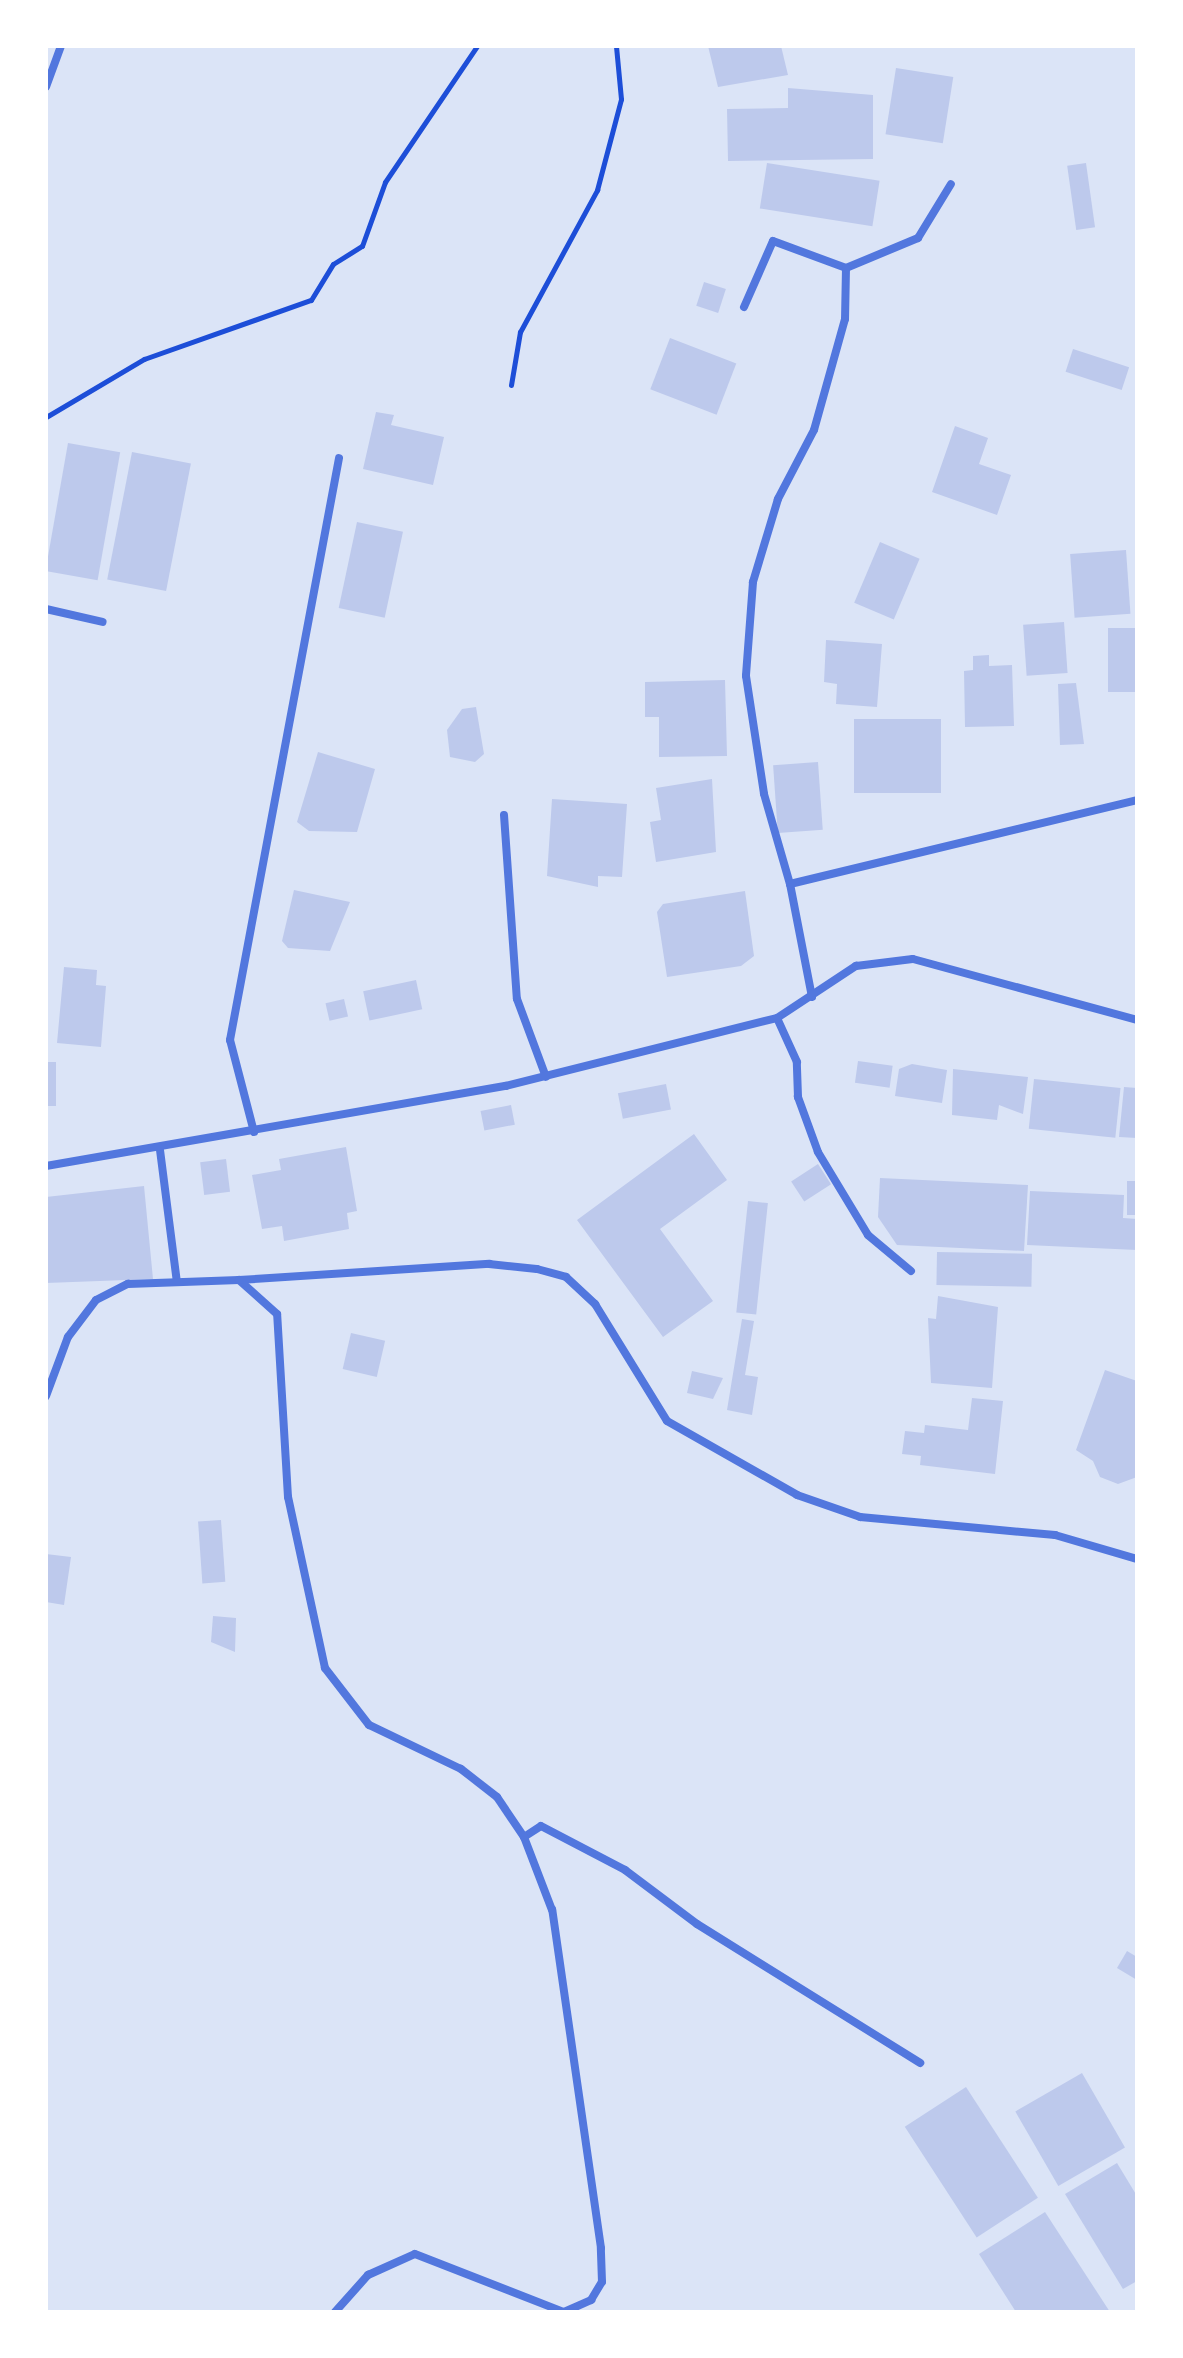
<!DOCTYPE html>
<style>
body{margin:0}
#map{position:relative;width:1183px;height:2358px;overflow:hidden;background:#f2f2f2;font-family:"Fira Sans",sans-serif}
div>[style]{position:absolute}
.green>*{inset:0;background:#dbe4f7;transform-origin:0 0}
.building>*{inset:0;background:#bdc9ec;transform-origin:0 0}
.path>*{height:5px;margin:-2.5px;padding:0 2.5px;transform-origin:2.5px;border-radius:2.5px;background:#1d4ed8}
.minor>*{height:8px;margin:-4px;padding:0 4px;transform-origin:4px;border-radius:4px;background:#5277de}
span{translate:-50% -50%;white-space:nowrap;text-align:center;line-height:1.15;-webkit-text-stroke:6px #fff;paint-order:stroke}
.frame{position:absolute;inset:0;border:48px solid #fff;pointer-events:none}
</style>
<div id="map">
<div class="green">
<i style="left:46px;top:46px;width:1091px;height:2266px"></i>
</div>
<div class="building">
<i style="clip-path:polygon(708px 46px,781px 46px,788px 75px,718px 87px)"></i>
<i style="left:896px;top:68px;width:58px;height:67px;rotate:9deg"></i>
<i style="clip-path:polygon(788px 88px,873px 95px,873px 159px,728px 161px,727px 109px,788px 108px)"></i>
<i style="left:767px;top:163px;width:114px;height:46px;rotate:9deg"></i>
<i style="left:1086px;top:163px;width:65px;height:19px;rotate:82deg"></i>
<i style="left:704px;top:282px;width:23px;height:25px;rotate:18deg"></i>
<i style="left:670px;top:338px;width:71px;height:55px;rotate:21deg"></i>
<i style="left:1073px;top:349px;width:59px;height:24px;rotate:18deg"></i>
<i style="clip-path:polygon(376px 412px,394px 415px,391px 425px,444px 437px,433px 485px,363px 469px)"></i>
<i style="clip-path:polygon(955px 426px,988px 438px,979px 464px,1011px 475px,997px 515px,932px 492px)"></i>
<i style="left:68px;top:443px;width:53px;height:130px;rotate:10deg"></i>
<i style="left:132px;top:452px;width:60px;height:130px;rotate:11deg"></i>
<i style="left:357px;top:522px;width:47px;height:88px;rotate:12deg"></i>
<i style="left:880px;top:542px;width:43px;height:66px;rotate:23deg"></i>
<i style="left:1126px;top:550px;width:64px;height:56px;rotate:86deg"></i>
<i style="left:1064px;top:622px;width:51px;height:41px;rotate:86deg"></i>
<i style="left:1108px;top:628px;width:29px;height:64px"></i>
<i style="clip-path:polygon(826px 640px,882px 644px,877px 707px,836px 704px,837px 684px,824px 682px)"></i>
<i style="clip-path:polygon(989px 655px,989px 666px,1012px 665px,1014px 726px,965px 727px,964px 671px,973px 670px,973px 656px)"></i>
<i style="clip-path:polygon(725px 680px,727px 756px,659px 757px,659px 717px,645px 717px,645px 682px)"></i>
<i style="clip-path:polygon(1076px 683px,1084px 744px,1060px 745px,1058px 684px)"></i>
<i style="clip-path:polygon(476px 707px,484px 754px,475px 762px,450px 757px,447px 730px,462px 709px)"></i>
<i style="left:941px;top:719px;width:74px;height:87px;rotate:90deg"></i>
<i style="clip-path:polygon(318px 752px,375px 769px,357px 832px,309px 831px,297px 822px)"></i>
<i style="left:818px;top:762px;width:68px;height:45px;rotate:86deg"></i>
<i style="clip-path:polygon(712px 779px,716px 852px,656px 862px,650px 822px,661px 820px,656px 788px)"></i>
<i style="clip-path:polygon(552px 799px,627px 804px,622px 877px,598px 876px,598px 887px,547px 876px)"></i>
<i style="clip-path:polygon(294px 890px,350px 902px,330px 951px,288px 948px,282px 941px)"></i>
<i style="clip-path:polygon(745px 891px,754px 956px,741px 966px,667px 977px,657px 912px,663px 904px)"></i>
<i style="clip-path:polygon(64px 967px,97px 970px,96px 985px,106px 986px,101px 1047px,57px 1043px)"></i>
<i style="left:416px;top:980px;width:30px;height:54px;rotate:78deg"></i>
<i style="left:344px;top:999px;width:18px;height:19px;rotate:77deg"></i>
<i style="left:858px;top:1061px;width:35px;height:22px;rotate:8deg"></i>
<i style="left:46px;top:1062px;width:10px;height:44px"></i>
<i style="clip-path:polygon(912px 1064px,947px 1070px,942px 1103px,895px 1096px,899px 1069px)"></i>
<i style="clip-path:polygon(953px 1069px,1028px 1077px,1023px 1114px,999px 1105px,997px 1120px,952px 1115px)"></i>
<i style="left:1034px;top:1079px;width:87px;height:50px;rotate:6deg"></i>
<i style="left:666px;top:1084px;width:26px;height:49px;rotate:79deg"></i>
<i style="clip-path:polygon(1124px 1087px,1137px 1088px,1137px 1138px,1119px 1137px)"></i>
<i style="left:511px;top:1105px;width:20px;height:31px;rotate:79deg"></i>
<i style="clip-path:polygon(694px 1134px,727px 1180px,660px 1229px,713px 1301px,663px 1337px,577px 1220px)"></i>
<i style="clip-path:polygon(346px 1147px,357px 1211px,347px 1213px,349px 1229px,284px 1241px,282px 1226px,262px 1229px,252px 1175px,281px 1170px,279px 1159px)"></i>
<i style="left:226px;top:1159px;width:33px;height:26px;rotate:83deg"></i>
<i style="left:818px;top:1164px;width:24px;height:32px;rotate:57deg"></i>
<i style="clip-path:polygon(880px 1178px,1028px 1185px,1024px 1251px,897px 1245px,878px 1217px)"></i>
<i style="left:1127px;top:1181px;width:10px;height:34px"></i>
<i style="clip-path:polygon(144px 1186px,153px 1279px,46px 1283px,46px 1197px)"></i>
<i style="clip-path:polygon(1030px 1191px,1124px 1195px,1123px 1218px,1137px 1219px,1137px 1250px,1027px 1245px)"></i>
<i style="left:748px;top:1201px;width:20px;height:112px;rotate:6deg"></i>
<i style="left:937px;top:1252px;width:95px;height:33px;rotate:1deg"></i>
<i style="clip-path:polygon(938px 1296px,998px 1307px,992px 1388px,931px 1383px,928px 1318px,936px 1319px)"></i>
<i style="clip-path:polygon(742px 1319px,754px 1321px,745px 1375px,758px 1377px,752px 1415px,727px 1410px)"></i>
<i style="left:351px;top:1333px;width:35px;height:37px;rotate:13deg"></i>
<i style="clip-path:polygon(1105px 1370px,1137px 1381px,1137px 1477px,1118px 1484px,1100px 1477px,1093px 1461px,1076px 1450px)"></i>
<i style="clip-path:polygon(692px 1371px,723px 1378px,713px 1399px,687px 1393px)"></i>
<i style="clip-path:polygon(972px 1398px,1003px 1401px,995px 1474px,920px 1465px,921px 1456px,902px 1454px,905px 1431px,924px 1433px,925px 1425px,968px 1430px)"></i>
<i style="left:221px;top:1520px;width:62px;height:23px;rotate:86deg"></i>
<i style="clip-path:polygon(46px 1554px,71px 1557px,64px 1605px,46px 1602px)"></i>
<i style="clip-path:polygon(213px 1616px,236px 1618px,235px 1652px,211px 1642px)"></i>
<i style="clip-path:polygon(1127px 1951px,1137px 1957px,1137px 1980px,1117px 1968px)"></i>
<i style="left:1082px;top:2073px;width:86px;height:77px;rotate:60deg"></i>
<i style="left:966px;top:2087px;width:132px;height:73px;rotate:57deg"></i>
<i style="clip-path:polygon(1117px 2163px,1137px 2196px,1137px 2281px,1123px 2289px,1065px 2194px)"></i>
<i style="clip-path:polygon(1045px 2212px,1110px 2312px,1016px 2312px,979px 2254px)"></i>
</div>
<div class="path">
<i style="left:511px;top:385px;width:54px;rotate:-80.4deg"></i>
<i style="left:520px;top:332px;width:162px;rotate:-61.5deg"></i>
<i style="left:597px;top:190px;width:94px;rotate:-75.2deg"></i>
<i style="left:621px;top:99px;width:53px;rotate:-95.4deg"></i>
<i style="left:46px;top:417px;width:114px;rotate:-30.6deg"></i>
<i style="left:144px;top:359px;width:177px;rotate:-19.5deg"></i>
<i style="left:311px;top:300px;width:42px;rotate:-58.6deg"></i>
<i style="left:333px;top:264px;width:34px;rotate:-32deg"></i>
<i style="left:362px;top:246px;width:68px;rotate:-70.2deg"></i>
<i style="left:385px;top:182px;width:164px;rotate:-55.9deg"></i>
</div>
<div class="minor">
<i style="left:46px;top:87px;width:44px;rotate:-69.9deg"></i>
<i style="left:846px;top:268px;width:78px;rotate:-22.6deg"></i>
<i style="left:918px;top:238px;width:63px;rotate:-58.6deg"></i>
<i style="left:744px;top:307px;width:72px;rotate:-66.3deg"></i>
<i style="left:773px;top:241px;width:78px;rotate:20.3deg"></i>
<i style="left:846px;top:268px;width:51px;rotate:91.1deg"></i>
<i style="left:845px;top:319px;width:115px;rotate:105.6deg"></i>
<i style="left:814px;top:430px;width:78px;rotate:117.6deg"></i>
<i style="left:778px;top:499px;width:87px;rotate:106.8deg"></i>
<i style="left:753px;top:582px;width:94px;rotate:94.3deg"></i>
<i style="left:746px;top:676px;width:119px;rotate:81.3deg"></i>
<i style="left:764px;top:794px;width:94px;rotate:73.9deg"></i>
<i style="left:46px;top:609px;width:58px;rotate:12.8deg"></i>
<i style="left:504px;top:815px;width:184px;rotate:86deg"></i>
<i style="left:517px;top:999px;width:83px;rotate:69.6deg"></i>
<i style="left:812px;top:997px;width:115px;rotate:-101deg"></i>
<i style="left:790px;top:884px;width:357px;rotate:-13.6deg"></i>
<i style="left:254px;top:1132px;width:95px;rotate:-104.6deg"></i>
<i style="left:230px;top:1040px;width:592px;rotate:-79.39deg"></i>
<i style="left:160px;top:1150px;width:133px;rotate:82.7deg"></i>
<i style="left:46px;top:1166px;width:467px;rotate:-9.9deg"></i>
<i style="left:506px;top:1086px;width:279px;rotate:-14.1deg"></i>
<i style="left:911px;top:1271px;width:56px;rotate:-140.1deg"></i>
<i style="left:868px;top:1235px;width:97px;rotate:-121.1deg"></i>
<i style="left:818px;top:1152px;width:59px;rotate:-110deg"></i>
<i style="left:798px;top:1097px;width:35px;rotate:-92deg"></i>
<i style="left:797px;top:1062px;width:48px;rotate:-114.4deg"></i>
<i style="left:777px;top:1018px;width:95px;rotate:-33.4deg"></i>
<i style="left:856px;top:966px;width:57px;rotate:-7deg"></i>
<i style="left:913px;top:959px;width:232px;rotate:15.2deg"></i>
<i style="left:46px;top:1396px;width:63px;rotate:-69.6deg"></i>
<i style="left:68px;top:1337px;width:46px;rotate:-52.9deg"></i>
<i style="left:96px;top:1300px;width:36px;rotate:-27deg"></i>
<i style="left:128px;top:1284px;width:111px;rotate:-2.1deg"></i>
<i style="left:524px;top:1837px;width:20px;rotate:-33deg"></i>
<i style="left:541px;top:1826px;width:95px;rotate:27.6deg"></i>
<i style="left:625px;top:1870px;width:90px;rotate:36.9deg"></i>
<i style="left:697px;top:1924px;width:263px;rotate:31.9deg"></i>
<i style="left:335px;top:2312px;width:50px;rotate:-48.3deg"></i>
<i style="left:368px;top:2275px;width:51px;rotate:-24.1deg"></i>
<i style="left:415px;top:2254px;width:160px;rotate:21.3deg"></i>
<i style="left:564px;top:2312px;width:30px;rotate:-24deg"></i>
<i style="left:591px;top:2300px;width:21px;rotate:-59deg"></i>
<i style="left:602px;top:2282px;width:34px;rotate:-92deg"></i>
<i style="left:601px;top:2248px;width:342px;rotate:-98.2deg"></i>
<i style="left:552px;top:1910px;width:78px;rotate:-111deg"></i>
<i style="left:524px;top:1837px;width:48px;rotate:-124deg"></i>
<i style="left:497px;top:1797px;width:46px;rotate:-142.1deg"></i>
<i style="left:461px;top:1769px;width:102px;rotate:-154.4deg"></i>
<i style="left:369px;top:1725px;width:72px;rotate:-127.7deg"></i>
<i style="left:325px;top:1668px;width:175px;rotate:-102.2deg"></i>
<i style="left:288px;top:1497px;width:183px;rotate:-93.4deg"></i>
<i style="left:277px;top:1314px;width:51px;rotate:-138.2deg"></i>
<i style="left:239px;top:1280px;width:251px;rotate:-3.7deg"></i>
<i style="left:489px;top:1264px;width:48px;rotate:5.9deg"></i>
<i style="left:537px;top:1269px;width:30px;rotate:15deg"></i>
<i style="left:566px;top:1277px;width:40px;rotate:43deg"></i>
<i style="left:595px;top:1304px;width:137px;rotate:58.4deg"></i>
<i style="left:667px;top:1421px;width:150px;rotate:29.6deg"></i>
<i style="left:797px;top:1495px;width:67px;rotate:19.2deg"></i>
<i style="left:860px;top:1517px;width:196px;rotate:5.3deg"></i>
<i style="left:1055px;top:1535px;width:85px;rotate:16.3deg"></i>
</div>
<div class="frame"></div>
</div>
